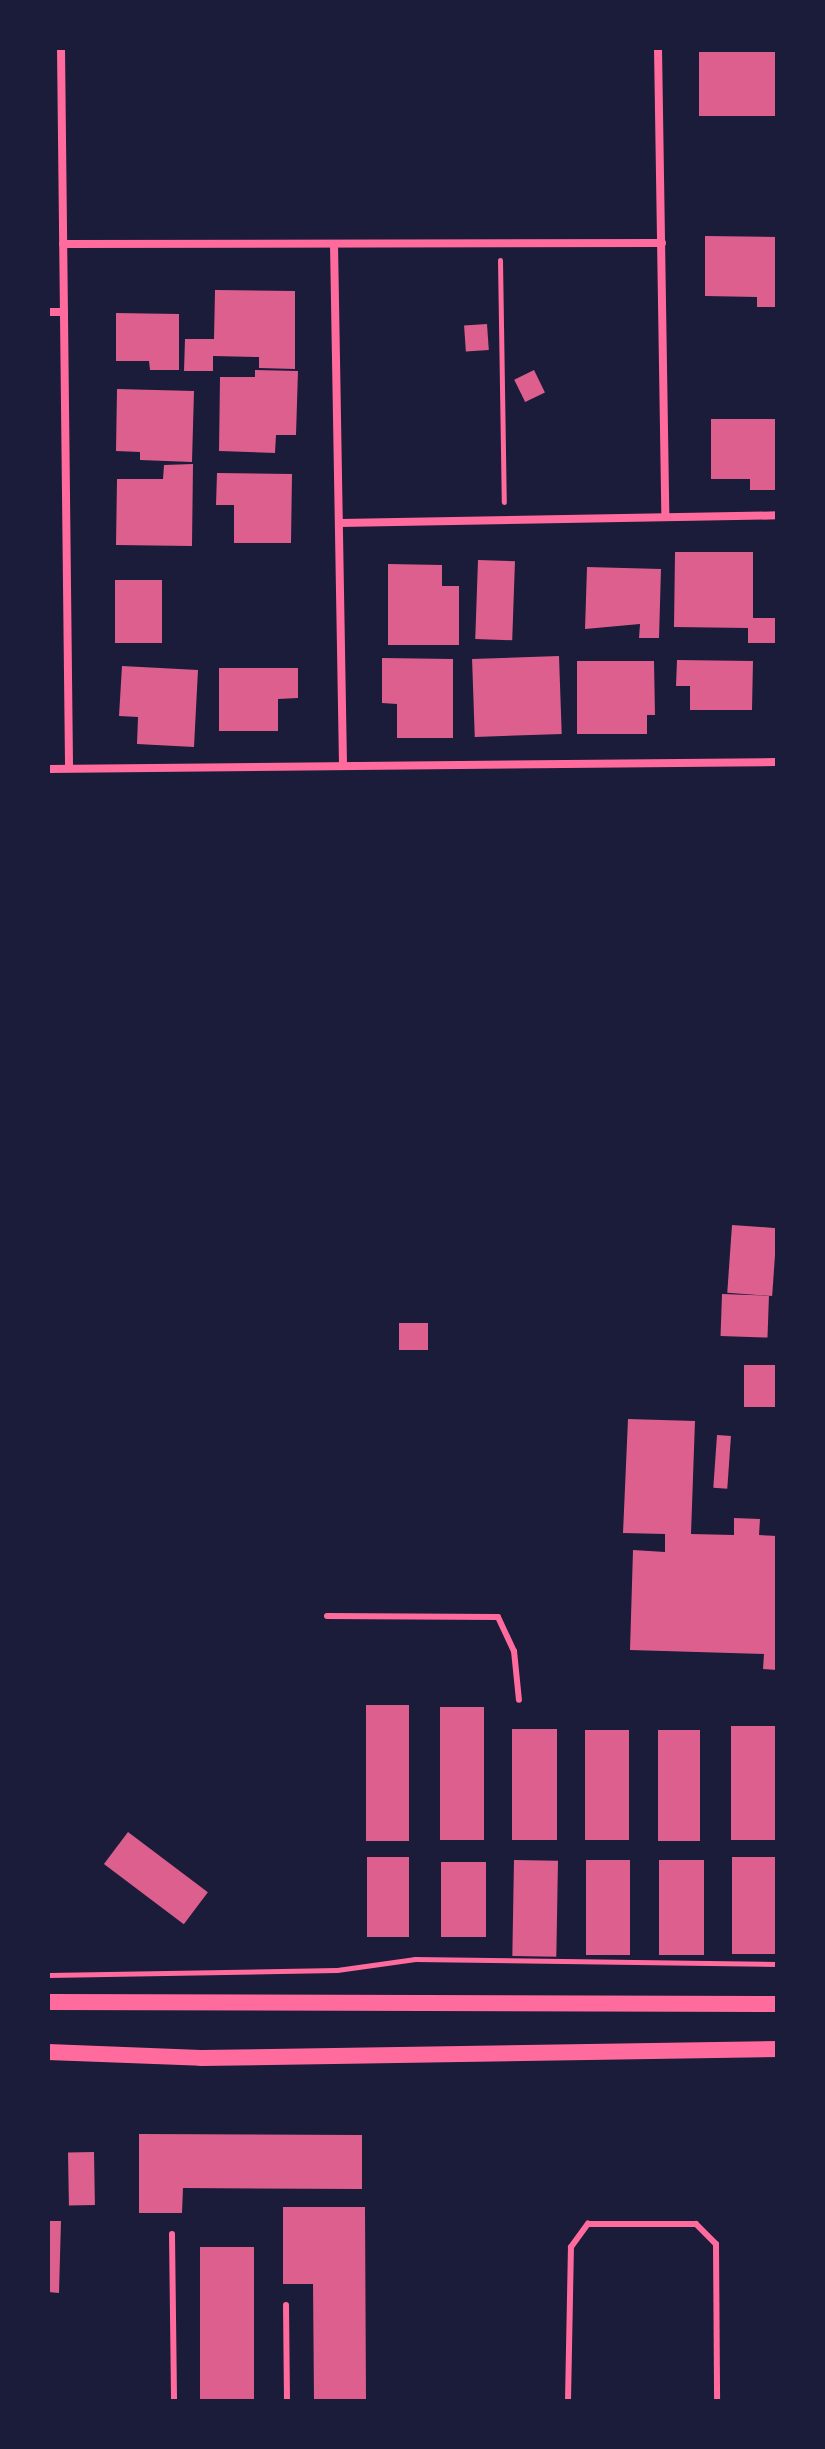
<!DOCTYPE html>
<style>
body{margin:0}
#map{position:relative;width:825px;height:2449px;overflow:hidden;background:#1b1b3a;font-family:Rubik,sans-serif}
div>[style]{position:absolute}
.building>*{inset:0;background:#dd5f8e;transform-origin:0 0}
.path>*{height:5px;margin:-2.5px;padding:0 2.5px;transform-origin:2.5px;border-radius:2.5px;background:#ff6b9d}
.service>*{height:6px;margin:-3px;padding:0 3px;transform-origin:3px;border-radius:3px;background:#ff6b9d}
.minor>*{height:8px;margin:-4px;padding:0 4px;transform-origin:4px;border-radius:4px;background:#ff6b9d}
.secondary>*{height:16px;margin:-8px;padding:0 8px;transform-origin:8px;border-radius:8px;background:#ff6b9d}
span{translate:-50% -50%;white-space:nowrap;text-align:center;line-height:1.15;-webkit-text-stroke:6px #1b1b3a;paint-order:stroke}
.frame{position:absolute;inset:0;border:50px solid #1b1b3a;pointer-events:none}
</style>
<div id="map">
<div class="building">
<i style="left:777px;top:52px;width:64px;height:78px;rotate:90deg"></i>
<i style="clip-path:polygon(705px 236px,777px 237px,777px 307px,757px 307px,757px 297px,705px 296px)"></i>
<i style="clip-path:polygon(215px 290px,295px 291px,295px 369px,259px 368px,259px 357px,213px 356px,213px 371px,184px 371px,185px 339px,214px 339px)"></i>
<i style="clip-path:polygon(116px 313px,179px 314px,179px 370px,150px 370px,149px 361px,116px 361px)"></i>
<i style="left:487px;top:324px;width:26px;height:23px;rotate:86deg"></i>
<i style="clip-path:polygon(255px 370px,298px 371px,296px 435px,276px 435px,275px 453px,219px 451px,220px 377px,255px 377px)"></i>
<i style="left:534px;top:370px;width:25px;height:22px;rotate:64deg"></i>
<i style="clip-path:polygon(117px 389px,194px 391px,192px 462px,140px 460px,140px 452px,116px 451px)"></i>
<i style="clip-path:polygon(711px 419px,777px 419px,777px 490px,750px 490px,750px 479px,711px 479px)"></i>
<i style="clip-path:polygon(193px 464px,192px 546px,116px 545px,117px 479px,163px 479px,164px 465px)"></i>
<i style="clip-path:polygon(217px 473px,292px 474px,291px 543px,234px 543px,234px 505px,216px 505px)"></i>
<i style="clip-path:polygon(675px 552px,753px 552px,753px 618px,776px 618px,776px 643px,748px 643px,748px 628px,674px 627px)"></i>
<i style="left:478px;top:560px;width:37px;height:79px;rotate:2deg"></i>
<i style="clip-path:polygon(388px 564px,442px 565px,442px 586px,459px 586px,459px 645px,388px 645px)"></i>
<i style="clip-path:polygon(587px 567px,661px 569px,659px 638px,639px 638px,640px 624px,585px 629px)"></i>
<i style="left:115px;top:580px;width:47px;height:63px"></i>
<i style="left:559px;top:656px;width:78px;height:87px;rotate:88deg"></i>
<i style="clip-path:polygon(382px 658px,453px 659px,453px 738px,397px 738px,397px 704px,382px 703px)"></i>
<i style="clip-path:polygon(677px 660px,753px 661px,752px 710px,690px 710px,690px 686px,676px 686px)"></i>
<i style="clip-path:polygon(577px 661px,654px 661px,655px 715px,647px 715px,647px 734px,577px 734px)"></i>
<i style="clip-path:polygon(122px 666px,198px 670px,194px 747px,137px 744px,138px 717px,119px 716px)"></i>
<i style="clip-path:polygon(219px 668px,298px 668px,298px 698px,278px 699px,278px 731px,219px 731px)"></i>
<i style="left:732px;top:1225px;width:45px;height:68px;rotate:4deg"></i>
<i style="left:722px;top:1294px;width:47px;height:42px;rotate:2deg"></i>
<i style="left:399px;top:1323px;width:29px;height:27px"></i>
<i style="left:744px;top:1365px;width:33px;height:42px"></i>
<i style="clip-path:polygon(628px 1419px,695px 1421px,691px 1534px,734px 1535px,734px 1518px,760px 1519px,759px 1535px,777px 1536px,777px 1670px,763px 1669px,764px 1654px,630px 1650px,633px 1550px,665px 1552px,665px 1534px,623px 1533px)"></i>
<i style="left:717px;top:1435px;width:14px;height:53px;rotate:4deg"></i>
<i style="left:366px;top:1705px;width:43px;height:136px"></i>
<i style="left:440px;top:1707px;width:44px;height:133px"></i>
<i style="left:731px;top:1726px;width:44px;height:114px"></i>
<i style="left:512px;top:1729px;width:45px;height:111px"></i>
<i style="left:585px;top:1730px;width:44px;height:110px"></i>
<i style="left:658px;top:1730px;width:42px;height:111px"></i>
<i style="left:128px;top:1832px;width:100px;height:40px;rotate:37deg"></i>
<i style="left:367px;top:1857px;width:42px;height:80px"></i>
<i style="left:777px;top:1857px;width:97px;height:45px;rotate:90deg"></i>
<i style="left:514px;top:1860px;width:44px;height:96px;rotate:1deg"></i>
<i style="left:586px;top:1860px;width:44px;height:95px"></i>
<i style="left:659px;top:1860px;width:45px;height:95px"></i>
<i style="left:441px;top:1862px;width:45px;height:75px"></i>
<i style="clip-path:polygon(139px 2134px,362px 2135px,362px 2189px,183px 2188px,182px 2213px,139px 2213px)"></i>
<i style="left:94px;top:2152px;width:53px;height:26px;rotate:89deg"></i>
<i style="clip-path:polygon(283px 2207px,365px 2207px,366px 2401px,314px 2401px,313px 2284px,283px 2284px)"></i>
<i style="clip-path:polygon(48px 2221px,61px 2221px,59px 2293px,48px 2292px)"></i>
<i style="left:200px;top:2247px;width:54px;height:154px"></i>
</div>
<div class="path">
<i style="left:500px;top:260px;width:242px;rotate:89.1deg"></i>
<i style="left:48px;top:1975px;width:289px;rotate:-1deg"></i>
<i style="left:337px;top:1970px;width:79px;rotate:-8deg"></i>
<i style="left:415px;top:1959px;width:362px;rotate:0.8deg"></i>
</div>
<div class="service">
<i style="left:327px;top:1616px;width:171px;rotate:0.3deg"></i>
<i style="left:498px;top:1617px;width:38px;rotate:65deg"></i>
<i style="left:514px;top:1651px;width:49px;rotate:84.2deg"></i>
<i style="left:172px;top:2234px;width:167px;rotate:89.3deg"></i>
<i style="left:286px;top:2305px;width:96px;rotate:89.4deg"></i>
<i style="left:568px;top:2401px;width:154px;rotate:-88.9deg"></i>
<i style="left:571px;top:2247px;width:29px;rotate:-54deg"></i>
<i style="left:588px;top:2224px;width:108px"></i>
<i style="left:696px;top:2224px;width:28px;rotate:45deg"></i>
<i style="left:716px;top:2244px;width:157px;rotate:89.6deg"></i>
</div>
<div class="minor">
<i style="left:61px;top:48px;width:720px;rotate:89.36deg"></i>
<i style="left:658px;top:48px;width:468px;rotate:89.1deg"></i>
<i style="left:63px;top:244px;width:599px;rotate:-0.1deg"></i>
<i style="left:334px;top:244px;width:522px;rotate:89.01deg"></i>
<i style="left:48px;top:312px;width:16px"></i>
<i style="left:340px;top:523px;width:437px;rotate:-1deg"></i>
<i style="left:48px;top:769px;width:729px;rotate:-0.55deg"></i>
</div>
<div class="secondary">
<i style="left:48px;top:2002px;width:729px;rotate:0.16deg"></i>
<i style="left:48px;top:2052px;width:153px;rotate:2.2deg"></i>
<i style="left:201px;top:2058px;width:576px;rotate:-0.9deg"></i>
</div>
<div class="frame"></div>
</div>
